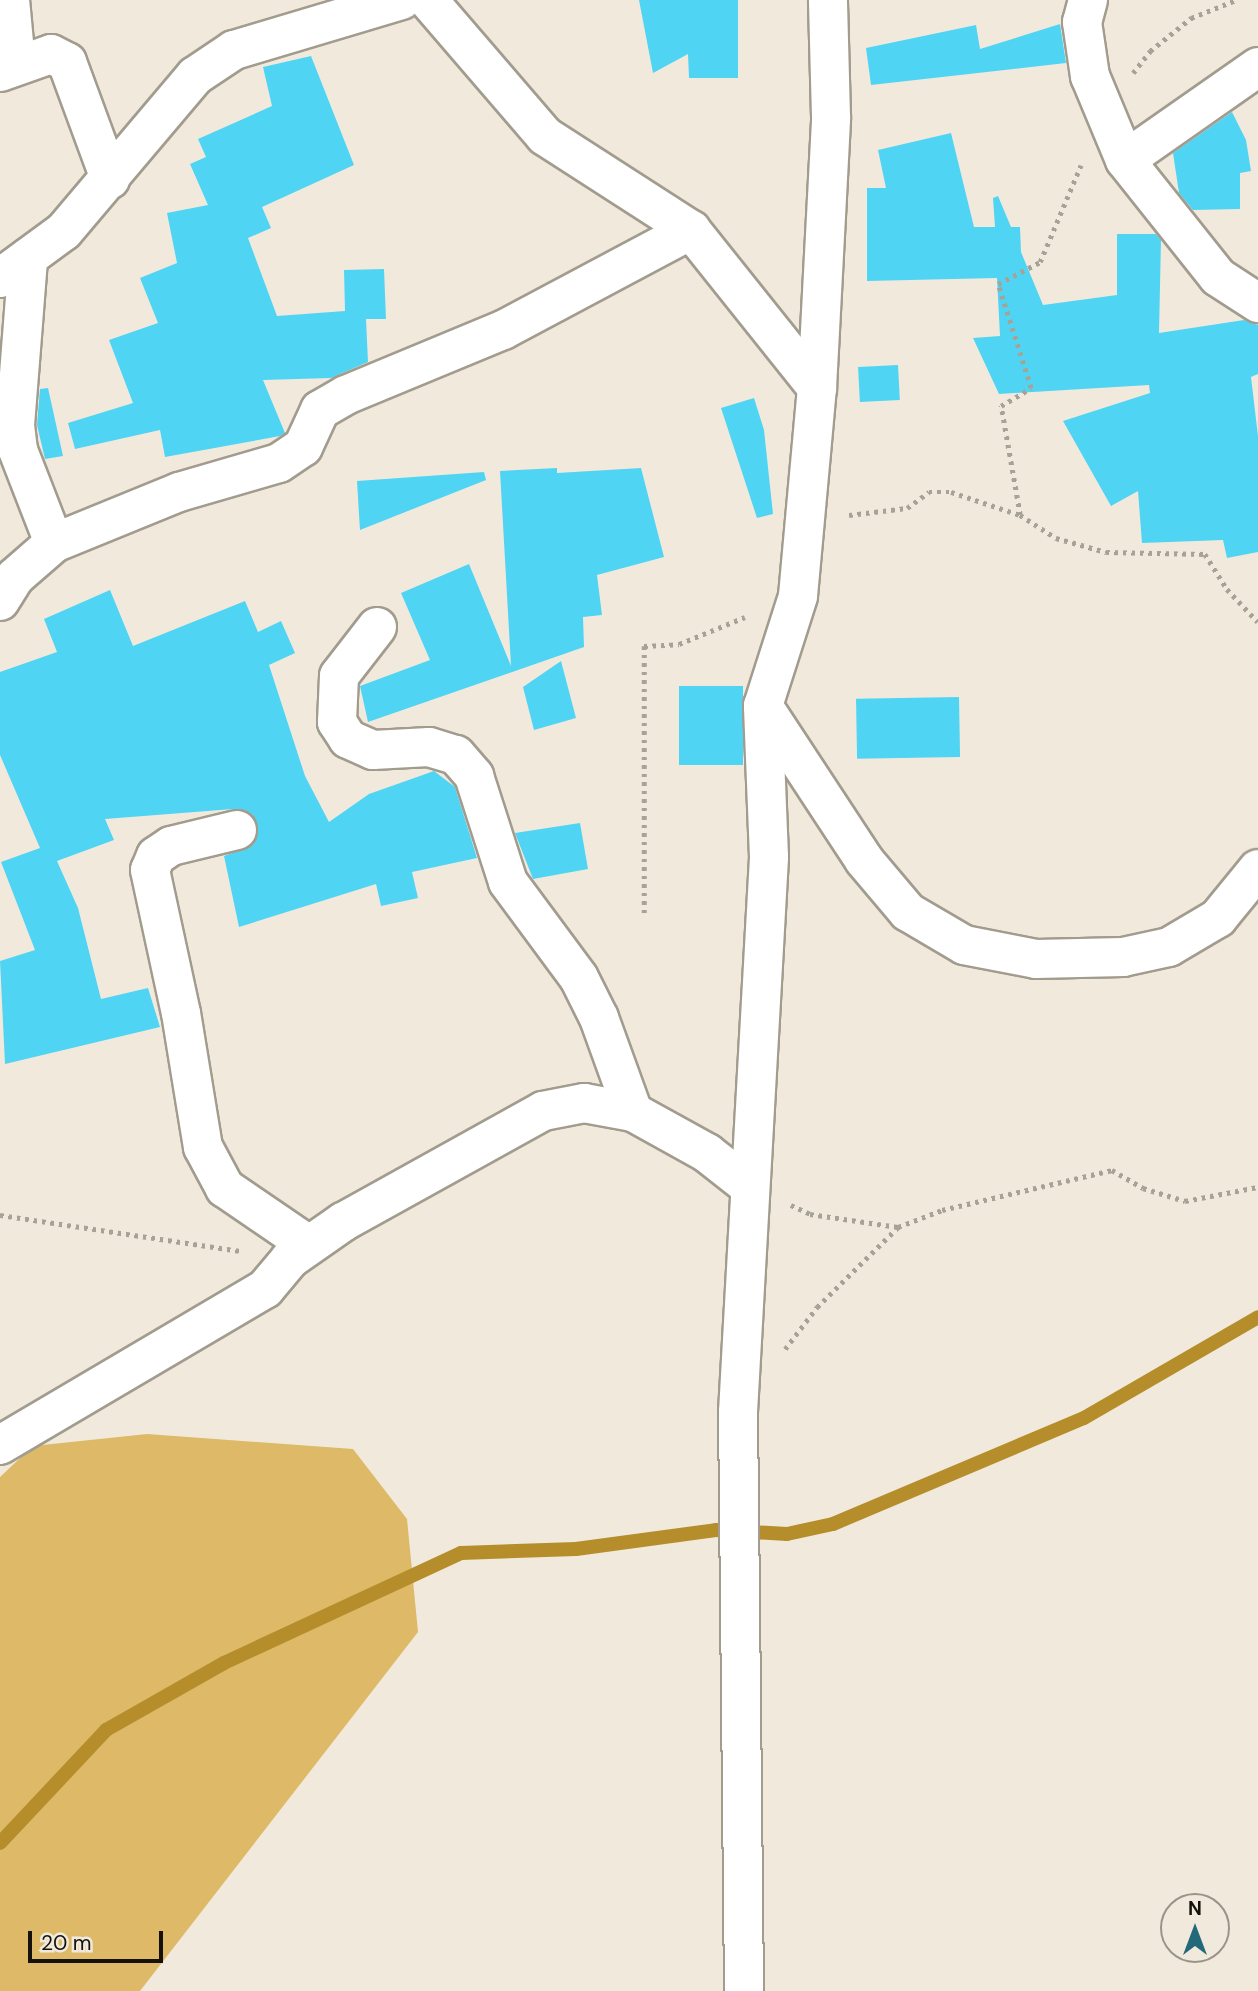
<!DOCTYPE html>
<style>
body{margin:0}
#map{position:relative;width:1258px;height:1991px;overflow:hidden;background:#f1eadc;font-family:"DM Sans",sans-serif}
div>[style]{position:absolute}
.green>*{inset:0;background:#ddb968}
.stream>*{height:14px;margin:-7px;padding:0 7px;transform-origin:7px;border-radius:7px;background:#b58e2b}
.building>*{inset:0;background:#50d4f4;transform-origin:0 0}
.path>*{height:4.5px;margin-top:-2.25px;transform-origin:0;background:repeating-linear-gradient(90deg,#a7a297 0 3.5px,transparent 0 8.5px)}
.roads{filter:drop-shadow(2px 0 #a29c8e) drop-shadow(-2px 0 #a29c8e) drop-shadow(0 2px #a29c8e) drop-shadow(0 -2px #a29c8e)}
.minor>*{height:38px;margin:-19px;padding:0 19px;transform-origin:19px;border-radius:19px;background:#fff}
span{translate:-50% -50%;white-space:nowrap;text-align:center;line-height:1.15;-webkit-text-stroke:5px #f1eadc;paint-order:stroke}
.north{position:absolute;left:1160px;top:1893px;width:70px;height:70px;box-sizing:border-box;background:#f1eadc;border:2px solid #999489;border-radius:50%;rotate:0deg;font-size:19px;font-weight:700;line-height:28px;text-align:center;color:#15120d}
.north::after{content:'';display:block;margin:auto;width:24px;height:32px;background:#24697a;clip-path:polygon(50% 0,100% 100%,50% 72%,0 100%)}
.scale{position:absolute;left:28px;top:1931px;width:135px;height:32px;box-sizing:border-box;border:4px solid #15120d;border-top:0;padding-left:9px;font-size:21px;line-height:24px;white-space:nowrap;color:#15120d;-webkit-text-stroke:5px #f1eadc;paint-order:stroke}
</style>
<div id="map">
<div class="green">
<i style="clip-path:polygon(147px 1434px,353px 1449px,407px 1519px,418px 1632px,140px 1991px,0 1991px,0 1477px,33px 1446px)"></i>
</div>
<div class="stream">
<i style="left:0;top:1843px;width:155px;rotate:-46.8deg"></i>
<i style="left:106px;top:1730px;width:136px;rotate:-29.6deg"></i>
<i style="left:224px;top:1663px;width:261px;rotate:-24.9deg"></i>
<i style="left:461px;top:1553px;width:115px;rotate:-2deg"></i>
<i style="left:576px;top:1549px;width:141px;rotate:-7.7deg"></i>
<i style="left:716px;top:1530px;width:71px;rotate:3.2deg"></i>
<i style="left:787px;top:1534px;width:47px;rotate:-12.3deg"></i>
<i style="left:833px;top:1524px;width:272px;rotate:-22.9deg"></i>
<i style="left:1084px;top:1418px;width:201px;rotate:-30.1deg"></i>
</div>
<div class="building">
<i style="clip-path:polygon(639px 0,738px 0,738px 78px,689px 78px,688px 54px,653px 73px)"></i>
<i style="clip-path:polygon(1060px 24px,1066px 63px,871px 85px,866px 48px,976px 25px,980px 49px)"></i>
<i style="clip-path:polygon(311px 56px,354px 165px,262px 207px,271px 228px,248px 238px,277px 316px,345px 311px,344px 270px,384px 269px,386px 319px,366px 319px,368px 362px,331px 378px,263px 380px,285px 433px,280px 436px,165px 457px,160px 430px,75px 449px,68px 423px,133px 403px,109px 340px,158px 323px,140px 278px,177px 263px,167px 213px,208px 205px,190px 164px,206px 157px,198px 139px,272px 106px,263px 67px)"></i>
<i style="clip-path:polygon(1232px 112px,1246px 140px,1251px 171px,1240px 173px,1240px 209px,1193px 210px,1179px 193px,1173px 153px)"></i>
<i style="clip-path:polygon(951px 133px,974px 227px,995px 227px,993px 198px,998px 196px,1011px 227px,1020px 227px,1021px 252px,1043px 305px,1117px 295px,1117px 234px,1156px 234px,1161px 240px,1159px 333px,1244px 320px,1258px 325px,1258px 374px,1251px 377px,1258px 436px,1258px 552px,1227px 558px,1223px 540px,1142px 543px,1138px 491px,1111px 506px,1063px 421px,1150px 393px,1149px 385px,999px 394px,973px 338px,1000px 336px,997px 278px,867px 281px,867px 188px,886px 188px,878px 150px)"></i>
<i style="left:898px;top:365px;width:35px;height:40px;rotate:87deg"></i>
<i style="clip-path:polygon(48px 388px,63px 456px,45px 459px,37px 425px,40px 389px)"></i>
<i style="clip-path:polygon(754px 398px,764px 430px,773px 514px,757px 518px,721px 408px)"></i>
<i style="clip-path:polygon(557px 468px,557px 473px,641px 468px,664px 557px,597px 575px,602px 615px,583px 617px,584px 647px,368px 722px,360px 686px,430px 660px,401px 593px,469px 564px,511px 666px,500px 471px)"></i>
<i style="clip-path:polygon(484px 472px,486px 480px,360px 530px,357px 481px)"></i>
<i style="clip-path:polygon(110px 590px,133px 646px,245px 601px,258px 632px,281px 621px,295px 653px,269px 665px,305px 776px,329px 822px,369px 794px,434px 771px,455px 787px,477px 858px,412px 872px,418px 898px,381px 906px,376px 884px,239px 927px,224px 856px,253px 845px,258px 826px,252px 814px,233px 809px,105px 819px,114px 840px,57px 861px,78px 908px,101px 999px,148px 988px,160px 1027px,5px 1064px,0 961px,35px 950px,1px 862px,40px 848px,0 755px,0 672px,57px 652px,44px 619px)"></i>
<i style="clip-path:polygon(561px 661px,576px 718px,534px 730px,523px 687px)"></i>
<i style="left:743px;top:686px;width:79px;height:64px;rotate:90deg"></i>
<i style="left:959px;top:697px;width:60px;height:103px;rotate:89deg"></i>
<i style="clip-path:polygon(580px 823px,588px 869px,533px 879px,515px 833px)"></i>
</div>
<div class="path">
<i style="left:1133px;top:73px;width:28px;rotate:-52deg"></i>
<i style="left:1150px;top:51px;width:53px;rotate:-38.8deg"></i>
<i style="left:1191px;top:18px;width:48px;rotate:-21.8deg"></i>
<i style="left:849px;top:515px;width:58px;rotate:-6.9deg"></i>
<i style="left:907px;top:508px;width:27px;rotate:-36deg"></i>
<i style="left:929px;top:492px;width:22px"></i>
<i style="left:951px;top:492px;width:73px;rotate:18.4deg"></i>
<i style="left:1020px;top:515px;width:43px;rotate:32.6deg"></i>
<i style="left:1056px;top:538px;width:52px;rotate:15.6deg"></i>
<i style="left:1106px;top:552px;width:99px;rotate:1.2deg"></i>
<i style="left:1205px;top:554px;width:41px;rotate:57.8deg"></i>
<i style="left:1227px;top:589px;width:45px;rotate:46.8deg"></i>
<i style="left:1020px;top:515px;width:111px;rotate:-99.9deg"></i>
<i style="left:1001px;top:406px;width:35px;rotate:-31deg"></i>
<i style="left:1031px;top:388px;width:109px;rotate:-107.6deg"></i>
<i style="left:998px;top:284px;width:47px;rotate:-27.6deg"></i>
<i style="left:1040px;top:262px;width:105px;rotate:-67.1deg"></i>
<i style="left:644px;top:913px;width:267px;rotate:-90deg"></i>
<i style="left:644px;top:646px;width:35px;rotate:-3deg"></i>
<i style="left:679px;top:644px;width:71px;rotate:-22.2deg"></i>
<i style="left:791px;top:1205px;width:21px;rotate:25deg"></i>
<i style="left:810px;top:1214px;width:89px;rotate:8.4deg"></i>
<i style="left:898px;top:1227px;width:47px;rotate:-21.1deg"></i>
<i style="left:942px;top:1210px;width:175px;rotate:-13.2deg"></i>
<i style="left:1112px;top:1170px;width:36px;rotate:30deg"></i>
<i style="left:1143px;top:1188px;width:44px;rotate:17.2deg"></i>
<i style="left:1185px;top:1201px;width:74px;rotate:-10.9deg"></i>
<i style="left:0;top:1215px;width:243px;rotate:8.5deg"></i>
<i style="left:785px;top:1349px;width:53px;rotate:-52.7deg"></i>
<i style="left:817px;top:1307px;width:114px;rotate:-44.6deg"></i>
</div>
<div class="roads">
<div class="minor">
<i style="left:10px;top:0;width:64px;rotate:84.6deg"></i>
<i style="left:428px;top:0;width:179px;rotate:49.3deg"></i>
<i style="left:545px;top:136px;width:174px;rotate:32.8deg"></i>
<i style="left:691px;top:230px;width:202px;rotate:51.4deg"></i>
<i style="left:1088px;top:0;width:23px;rotate:105deg"></i>
<i style="left:1082px;top:22px;width:55px;rotate:81.6deg"></i>
<i style="left:1090px;top:76px;width:91px;rotate:67.4deg"></i>
<i style="left:1258px;top:67px;width:162px;rotate:145deg"></i>
<i style="left:1125px;top:160px;width:149px;rotate:51.5deg"></i>
<i style="left:1218px;top:277px;width:48px;rotate:33deg"></i>
<i style="left:0;top:72px;width:54px;rotate:-19.4deg"></i>
<i style="left:51px;top:54px;width:18px;rotate:27deg"></i>
<i style="left:67px;top:62px;width:125px;rotate:69.8deg"></i>
<i style="left:0;top:278px;width:79px;rotate:-36.3deg"></i>
<i style="left:64px;top:231px;width:203px;rotate:-49.8deg"></i>
<i style="left:195px;top:76px;width:47px;rotate:-33.7deg"></i>
<i style="left:234px;top:50px;width:175px;rotate:-16.6deg"></i>
<i style="left:54px;top:543px;width:135px;rotate:-22.2deg"></i>
<i style="left:179px;top:492px;width:104px;rotate:-16.2deg"></i>
<i style="left:279px;top:463px;width:29px;rotate:-34deg"></i>
<i style="left:303px;top:447px;width:41px;rotate:-65.3deg"></i>
<i style="left:320px;top:410px;width:30px;rotate:-30deg"></i>
<i style="left:346px;top:395px;width:170px;rotate:-22.5deg"></i>
<i style="left:503px;top:330px;width:213px;rotate:-28deg"></i>
<i style="left:0;top:601px;width:28px;rotate:-58deg"></i>
<i style="left:15px;top:577px;width:52px;rotate:-41.1deg"></i>
<i style="left:54px;top:543px;width:100px;rotate:-111.2deg"></i>
<i style="left:18px;top:450px;width:25px;rotate:-97deg"></i>
<i style="left:15px;top:425px;width:168px;rotate:-85.5deg"></i>
<i style="left:377px;top:627px;width:62px;rotate:127.8deg"></i>
<i style="left:339px;top:676px;width:46px;rotate:92.5deg"></i>
<i style="left:337px;top:722px;width:20px;rotate:57deg"></i>
<i style="left:348px;top:739px;width:27px;rotate:24deg"></i>
<i style="left:373px;top:750px;width:56px;rotate:-3.1deg"></i>
<i style="left:429px;top:747px;width:28px;rotate:17deg"></i>
<i style="left:456px;top:755px;width:28px;rotate:49deg"></i>
<i style="left:474px;top:776px;width:111px;rotate:72.2deg"></i>
<i style="left:508px;top:882px;width:119px;rotate:53.5deg"></i>
<i style="left:579px;top:978px;width:45px;rotate:63.4deg"></i>
<i style="left:599px;top:1018px;width:100px;rotate:70.1deg"></i>
<i style="left:763px;top:706px;width:184px;rotate:56.7deg"></i>
<i style="left:864px;top:860px;width:68px;rotate:49.8deg"></i>
<i style="left:908px;top:912px;width:65px;rotate:30.5deg"></i>
<i style="left:964px;top:945px;width:73px;rotate:11deg"></i>
<i style="left:1036px;top:959px;width:87px;rotate:-1.3deg"></i>
<i style="left:1123px;top:957px;width:47px;rotate:-12.3deg"></i>
<i style="left:1169px;top:947px;width:57px;rotate:-30.6deg"></i>
<i style="left:1218px;top:918px;width:63px;rotate:-50.8deg"></i>
<i style="left:237px;top:830px;width:68px;rotate:166.4deg"></i>
<i style="left:171px;top:846px;width:18px;rotate:146deg"></i>
<i style="left:156px;top:856px;width:15px;rotate:113deg"></i>
<i style="left:150px;top:870px;width:146px;rotate:77.8deg"></i>
<i style="left:181px;top:1013px;width:136px;rotate:80.7deg"></i>
<i style="left:203px;top:1147px;width:47px;rotate:61.8deg"></i>
<i style="left:225px;top:1188px;width:99px;rotate:34.3deg"></i>
<i style="left:0;top:1445px;width:308px;rotate:-30.5deg"></i>
<i style="left:265px;top:1289px;width:39px;rotate:-50deg"></i>
<i style="left:290px;top:1259px;width:65px;rotate:-34.9deg"></i>
<i style="left:343px;top:1222px;width:229px;rotate:-29deg"></i>
<i style="left:543px;top:1111px;width:42px;rotate:-11deg"></i>
<i style="left:584px;top:1103px;width:50px;rotate:10.4deg"></i>
<i style="left:633px;top:1112px;width:85px;rotate:29deg"></i>
<i style="left:707px;top:1153px;width:53px;rotate:38.2deg"></i>
<i style="left:744px;top:1991px;width:579px;rotate:-90.59deg"></i>
<i style="left:738px;top:1412px;width:556px;rotate:-86.8deg"></i>
<i style="left:769px;top:857px;width:151px;rotate:-92.3deg"></i>
<i style="left:763px;top:706px;width:115px;rotate:-72.3deg"></i>
<i style="left:798px;top:596px;width:209px;rotate:-84.8deg"></i>
<i style="left:817px;top:388px;width:271px;rotate:-87deg"></i>
<i style="left:831px;top:117px;width:117px;rotate:-91.5deg"></i>
</div>
</div>
<div class="north">N</div>
<div class="scale">20 m</div>
</div>
